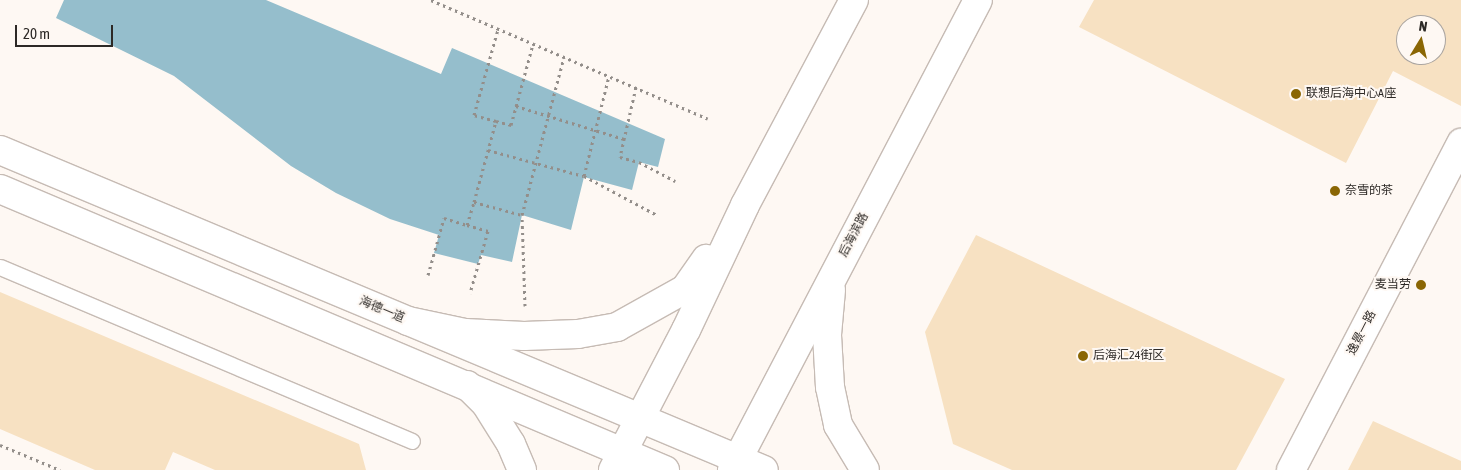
<!DOCTYPE html>
<meta charset="utf-8">
<style>
body{margin:0}
#map{position:relative;width:1461px;height:470px;overflow:hidden;background:#fef8f3;font-family:"Asap Condensed","Noto Sans SC",sans-serif}
div>[style]{position:absolute}
.water>*{inset:0;background:#95becc}
.building>*{inset:0;background:#f7e1c2}
.path>*{height:3px;margin-top:-1.5px;transform-origin:0;background:repeating-linear-gradient(90deg,#938e8a 0 2.5px,transparent 0 6.5px)}
.roads{filter:drop-shadow(1px 0 #c6bbb4) drop-shadow(-1px 0 #c6bbb4) drop-shadow(0 1px #c6bbb4) drop-shadow(0 -1px #c6bbb4)}
.service>*{height:15px;margin:-7.5px;padding:0 7.5px;transform-origin:7.5px;border-radius:7.5px;background:#fff}
.minor>*{height:28px;margin:-14px;padding:0 14px;transform-origin:14px;border-radius:14px;background:#fff}
.tertiary>*{height:28px;margin:-14px;padding:0 14px;transform-origin:14px;border-radius:14px;background:#fff}
.secondary>*{height:28px;margin:-14px;padding:0 14px;transform-origin:14px;border-radius:14px;background:#fff}
.dots>*{width:14px;height:14px;translate:-50% -50%;box-sizing:border-box;border:2px solid #fef8f3;border-radius:50%}
span{translate:-50% -50%;white-space:nowrap;text-align:center;line-height:1.15;-webkit-text-stroke:4px #fef8f3;paint-order:stroke}
.poi-label{font-size:12px;color:#2d2926}
.left{translate:0 -50%;text-align:left}
.right{translate:-100% -50%;text-align:right}
.street-label{font-size:12px;color:#2d2926}
.north{position:absolute;left:1396px;top:15px;width:50px;height:50px;box-sizing:border-box;background:#fef8f3;border:1px solid #aaa5a1;border-radius:50%;rotate:9deg;font-size:14px;font-weight:700;line-height:20px;text-align:center;color:#2d2926}
.north::after{content:'';display:block;margin:auto;width:18px;height:22px;background:#8a6604;clip-path:polygon(50% 0,100% 100%,50% 72%,0 100%)}
.scale{position:absolute;left:15px;top:25px;width:98px;height:22px;box-sizing:border-box;border:2px solid #2d2926;border-top:0;padding-left:6px;font-size:15px;line-height:18px;white-space:nowrap;color:#2d2926;-webkit-text-stroke:4px #fef8f3;paint-order:stroke}
</style>
<div id="map">
<div class="water">
<i style="clip-path:polygon(64px 0,266px 0,441px 74px,452px 48px,665px 139px,658px 167px,639px 162px,632px 190px,584px 177px,571px 230px,522px 215px,512px 262px,481px 255px,478px 264px,434px 253px,439px 235px,390px 219px,336px 193px,291px 166px,174px 76px,56px 18px)"></i>
</div>
<div class="building">
<i style="clip-path:polygon(evenodd,1094px 0,1461px 0,1461px 106px,1393px 71px,1346px 163px,1079px 27px,1094px 0,1406px 25px,1436px 25px,1436px 55px,1406px 55px,1406px 25px)"></i>
<i style="clip-path:polygon(976px 235px,1285px 379px,1236px 470px,1012px 470px,953px 444px,925px 332px)"></i>
<i style="clip-path:polygon(0 292px,359px 444px,366px 470px,215px 470px,173px 452px,165px 470px,95px 470px,0 429px)"></i>
<i style="clip-path:polygon(1373px 421px,1461px 461px,1461px 470px,1348px 470px)"></i>
</div>
<div class="path">
<i style="left:431px;top:0;width:301px;rotate:23.2deg"></i>
<i style="left:636px;top:87px;width:72px;rotate:102.9deg"></i>
<i style="left:620px;top:157px;width:20px;rotate:15deg"></i>
<i style="left:639px;top:162px;width:41px;rotate:27.8deg"></i>
<i style="left:516px;top:106px;width:113px;rotate:17deg"></i>
<i style="left:496px;top:121px;width:16px;rotate:15deg"></i>
<i style="left:511px;top:125px;width:84px;rotate:-74.8deg"></i>
<i style="left:488px;top:150px;width:99px;rotate:15.2deg"></i>
<i style="left:584px;top:176px;width:83px;rotate:28.1deg"></i>
<i style="left:584px;top:176px;width:103px;rotate:-76deg"></i>
<i style="left:474px;top:202px;width:50px;rotate:15.2deg"></i>
<i style="left:467px;top:225px;width:22px;rotate:16deg"></i>
<i style="left:488px;top:231px;width:65px;rotate:106.2deg"></i>
<i style="left:428px;top:275px;width:59px;rotate:-74.3deg"></i>
<i style="left:444px;top:218px;width:24px;rotate:17deg"></i>
<i style="left:467px;top:225px;width:24px;rotate:-73deg"></i>
<i style="left:474px;top:202px;width:84px;rotate:-74.8deg"></i>
<i style="left:496px;top:121px;width:23px;rotate:-165deg"></i>
<i style="left:474px;top:115px;width:89px;rotate:-74.4deg"></i>
<i style="left:525px;top:306px;width:91px;rotate:-91.9deg"></i>
<i style="left:522px;top:215px;width:163px;rotate:-75.1deg"></i>
<i style="left:0;top:445px;width:65px;rotate:22.6deg"></i>
</div>
<div class="roads">
<div class="service">
<i style="left:0;top:267px;width:447px;rotate:22.9deg"></i>
</div>
<div class="minor">
<i style="left:1291px;top:470px;width:369px;rotate:-62.5deg"></i>
</div>
<div class="tertiary">
<i style="left:0;top:150px;width:828px;rotate:22.73deg"></i>
<i style="left:0;top:189px;width:722px;rotate:22.91deg"></i>
</div>
<div class="secondary">
<i style="left:831px;top:290px;width:45px;rotate:95.1deg"></i>
<i style="left:827px;top:335px;width:52px;rotate:86.7deg"></i>
<i style="left:830px;top:387px;width:39px;rotate:78deg"></i>
<i style="left:838px;top:425px;width:52px;rotate:59deg"></i>
<i style="left:408px;top:321px;width:58px;rotate:11.9deg"></i>
<i style="left:465px;top:333px;width:59px;rotate:2.9deg"></i>
<i style="left:524px;top:336px;width:54px;rotate:-2.1deg"></i>
<i style="left:578px;top:334px;width:40px;rotate:-10deg"></i>
<i style="left:617px;top:327px;width:78px;rotate:-29.2deg"></i>
<i style="left:685px;top:289px;width:37px;rotate:-55deg"></i>
<i style="left:467px;top:385px;width:27px;rotate:45deg"></i>
<i style="left:486px;top:404px;width:47px;rotate:58deg"></i>
<i style="left:511px;top:444px;width:28px;rotate:67deg"></i>
<i style="left:613px;top:470px;width:158px;rotate:-62.5deg"></i>
<i style="left:686px;top:330px;width:138px;rotate:-64.7deg"></i>
<i style="left:745px;top:205px;width:232px;rotate:-62deg"></i>
<i style="left:732px;top:470px;width:530px;rotate:-62.37deg"></i>
</div>
</div>
<div class="dots">
<i style="left:1296px;top:94px;background:#8a6604"></i>
<i style="left:1335px;top:191px;background:#8a6604"></i>
<i style="left:1421px;top:285px;background:#8a6604"></i>
<i style="left:1083px;top:356px;background:#8a6604"></i>
</div>
<div class="poi-label">
<span class="left" style="left:1306px;top:94px">联想后海中心A座</span>
<span class="left" style="left:1345px;top:191px">奈雪的茶</span>
<span class="right" style="left:1411px;top:285px">麦当劳</span>
<span class="left" style="left:1093px;top:356px">后海汇24街区</span>
</div>
<div class="street-label">
<span style="left:854px;top:235px;rotate:-62deg">后海滨路</span>
<span style="left:382px;top:310px;rotate:23deg">海德一道</span>
<span style="left:1362px;top:333px;rotate:-63deg">逸景一路</span>
</div>
<div class="north">N</div>
<div class="scale">20 m</div>
</div>
